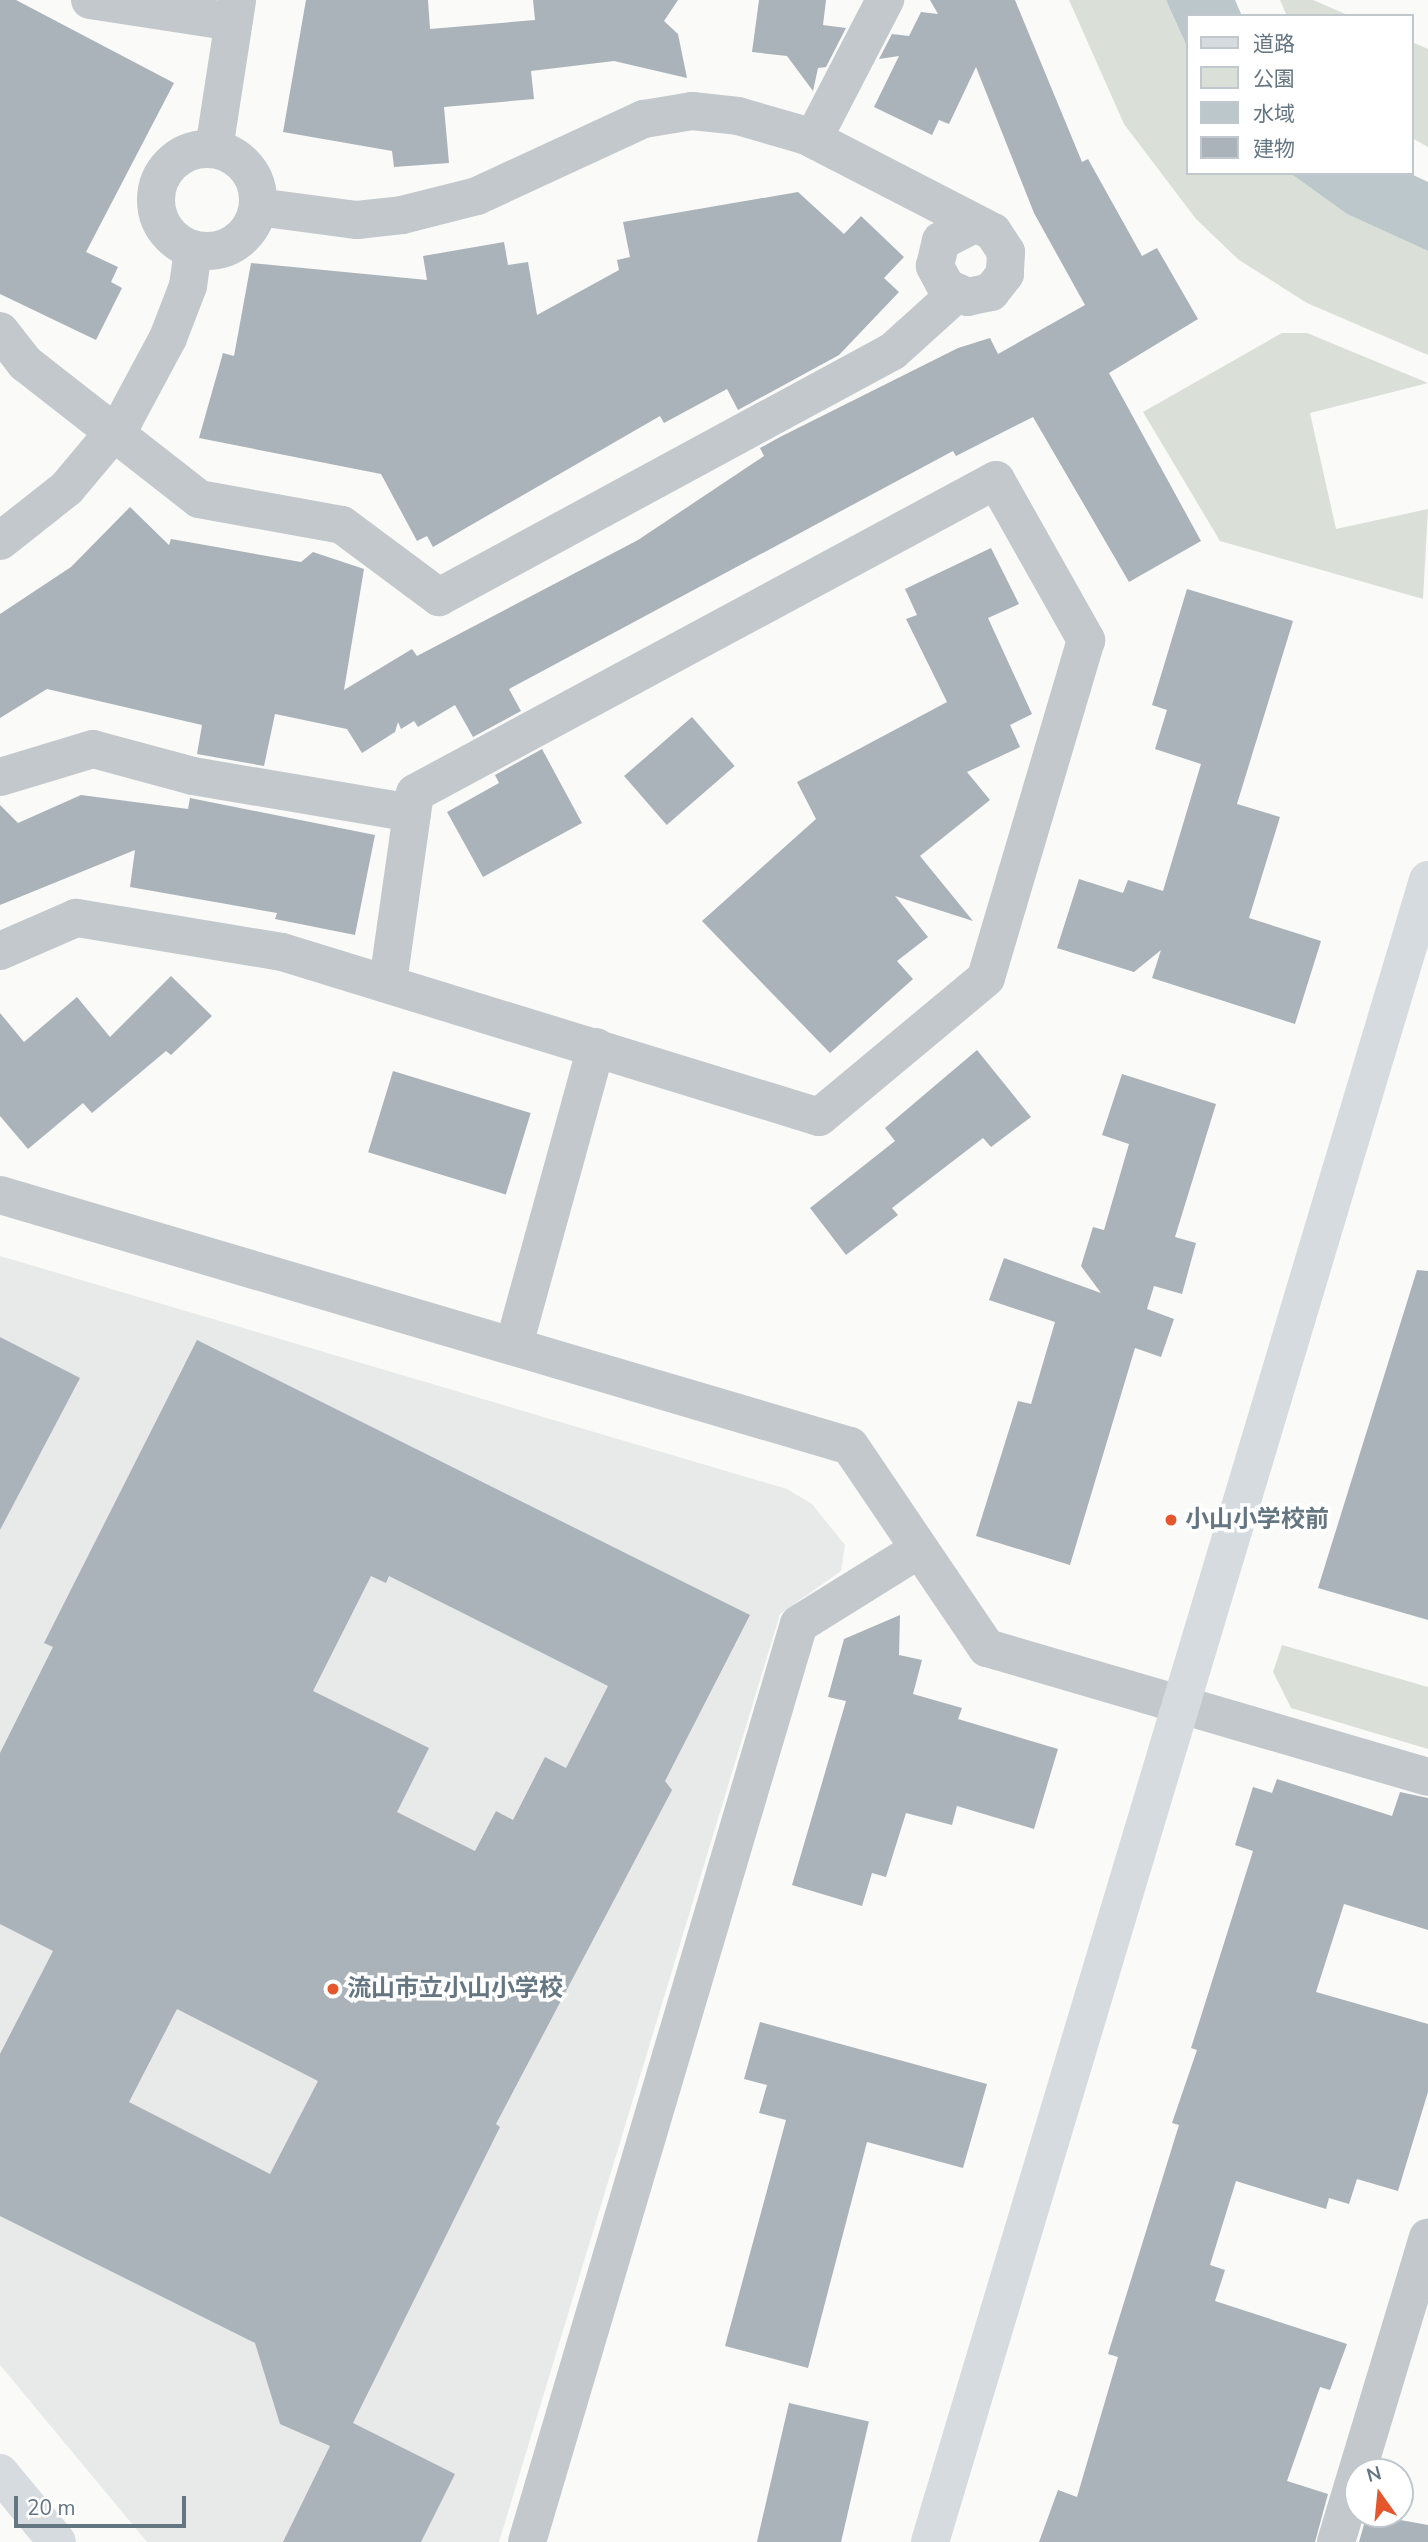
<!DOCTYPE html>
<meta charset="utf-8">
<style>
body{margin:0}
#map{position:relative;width:1428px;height:2542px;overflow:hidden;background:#fafaf8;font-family:"Nunito Sans","Noto Sans JP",sans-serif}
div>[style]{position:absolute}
.built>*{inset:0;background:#e8e9e9}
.green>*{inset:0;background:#dadfd7}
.water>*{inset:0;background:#bbc7cb}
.building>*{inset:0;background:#aab3b9;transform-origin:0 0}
.street>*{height:38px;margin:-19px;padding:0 19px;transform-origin:19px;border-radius:19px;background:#c3c8cc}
.street>.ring{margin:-19px;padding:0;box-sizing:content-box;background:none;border:38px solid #c3c8cc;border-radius:50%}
.secondary>*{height:38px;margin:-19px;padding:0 19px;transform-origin:19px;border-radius:19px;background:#d6dbdf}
.dots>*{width:19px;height:19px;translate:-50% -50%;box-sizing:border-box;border:4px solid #fff;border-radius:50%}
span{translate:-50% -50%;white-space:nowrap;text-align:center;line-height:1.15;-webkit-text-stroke:7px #fff;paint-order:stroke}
.poi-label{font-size:24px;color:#657683;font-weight:700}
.left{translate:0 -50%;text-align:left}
.legend{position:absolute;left:1186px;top:14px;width:228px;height:161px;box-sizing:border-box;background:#fff;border:2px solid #c1c8cd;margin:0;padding:9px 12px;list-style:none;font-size:21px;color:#657683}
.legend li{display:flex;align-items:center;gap:14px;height:35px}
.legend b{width:35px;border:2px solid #c1c8cd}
.north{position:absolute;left:1344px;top:2458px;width:70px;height:70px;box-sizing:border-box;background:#fff;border:2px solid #c1c8cd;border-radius:50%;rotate:345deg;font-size:19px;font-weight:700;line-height:28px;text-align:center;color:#657683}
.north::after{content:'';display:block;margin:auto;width:24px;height:32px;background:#e4572e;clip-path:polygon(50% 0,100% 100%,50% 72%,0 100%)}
.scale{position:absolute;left:14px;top:2496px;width:172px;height:32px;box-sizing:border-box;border:4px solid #657683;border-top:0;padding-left:9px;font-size:21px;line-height:24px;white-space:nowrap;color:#657683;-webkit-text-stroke:5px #fff;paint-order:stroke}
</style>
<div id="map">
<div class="built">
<i style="clip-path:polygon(0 1256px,787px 1489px,812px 1504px,845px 1545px,841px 1571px,780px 1614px,499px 2542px,147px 2542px,0 2365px)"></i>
</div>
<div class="green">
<i style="clip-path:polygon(1069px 0,1166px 0,1188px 49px,1188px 173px,1290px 173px,1347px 214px,1428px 251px,1428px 355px,1307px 303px,1239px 260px,1196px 219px,1124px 124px)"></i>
<i style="clip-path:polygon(1280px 0,1313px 0,1350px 16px,1287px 16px)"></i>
<i style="clip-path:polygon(1412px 42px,1428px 49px,1428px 147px,1412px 138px)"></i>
<i style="clip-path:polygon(1282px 333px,1307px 333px,1428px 383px,1310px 413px,1336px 529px,1428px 509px,1423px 599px,1220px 541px,1143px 412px)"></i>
<i style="clip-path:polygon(1282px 1645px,1428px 1687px,1428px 1749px,1291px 1708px,1273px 1672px)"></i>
</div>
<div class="water">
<i style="clip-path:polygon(1166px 0,1235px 0,1242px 16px,1188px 16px,1188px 49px)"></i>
<i style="clip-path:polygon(1290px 173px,1409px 173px,1428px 182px,1428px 251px,1347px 214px)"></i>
</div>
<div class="building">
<i style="clip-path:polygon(0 0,16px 0,174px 83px,86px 252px,118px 267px,111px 282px,122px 288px,96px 340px,0 294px)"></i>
<i style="clip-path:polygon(306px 0,428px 0,430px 29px,535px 20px,533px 0,678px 0,664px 21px,678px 34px,687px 78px,614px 61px,531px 71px,534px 99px,444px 107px,449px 163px,394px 167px,392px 151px,283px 132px)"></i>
<i style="clip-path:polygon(759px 0,826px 0,823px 25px,846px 28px,826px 67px,818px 68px,813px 91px,787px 56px,752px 52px)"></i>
<i style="clip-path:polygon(930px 0,1015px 0,1082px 162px,1088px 159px,1142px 256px,1157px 248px,1198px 319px,1109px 373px,1201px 541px,1129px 582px,1033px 417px,956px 456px,953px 451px,509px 689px,521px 711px,473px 737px,455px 705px,418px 727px,414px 721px,401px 729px,398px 722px,395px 732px,362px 753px,347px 729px,275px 714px,264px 766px,197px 754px,202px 725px,47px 689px,0 718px,0 614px,71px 567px,130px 507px,169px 545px,171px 539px,301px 562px,313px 552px,364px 569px,344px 690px,412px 649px,417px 656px,638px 540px,764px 456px,760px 448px,780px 437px,958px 348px,990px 338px,998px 354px,1085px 305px,1034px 213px,976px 67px,949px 124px,939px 120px,932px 135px,874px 107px,899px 56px,879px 59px,892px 34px,909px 36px,921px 12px,938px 14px)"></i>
<i style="clip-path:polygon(798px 192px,844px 234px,861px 216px,904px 257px,884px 278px,899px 292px,839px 355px,738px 410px,727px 389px,664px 423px,660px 416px,433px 547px,427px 536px,417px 541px,381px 474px,199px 438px,223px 353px,234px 356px,251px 263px,427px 280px,423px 256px,504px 242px,508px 265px,528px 262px,537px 315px,619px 270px,617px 260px,630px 257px,623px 222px)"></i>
<i style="clip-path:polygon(991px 548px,1019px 604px,988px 618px,1032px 714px,1010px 725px,1020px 747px,967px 772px,990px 800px,920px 856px,973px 921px,895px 896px,928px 937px,897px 961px,913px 979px,830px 1053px,702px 921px,816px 819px,797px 782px,947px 702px,906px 619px,917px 615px,905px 589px)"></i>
<i style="clip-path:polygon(1187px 589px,1293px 621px,1237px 804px,1280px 817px,1249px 918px,1321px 941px,1295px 1024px,1152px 978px,1161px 950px,1134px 972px,1057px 948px,1079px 879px,1123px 893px,1128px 880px,1163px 891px,1201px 764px,1155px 749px,1167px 710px,1152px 705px)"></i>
<i style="left:692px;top:717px;width:65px;height:90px;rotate:49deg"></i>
<i style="clip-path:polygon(542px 749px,582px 823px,483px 877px,447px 812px,499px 783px,495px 775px)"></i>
<i style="clip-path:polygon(81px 795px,188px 809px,190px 798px,375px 835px,355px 935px,275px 919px,277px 913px,130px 887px,135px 850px,0 905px,0 805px,18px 823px)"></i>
<i style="clip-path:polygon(171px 976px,212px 1016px,171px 1055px,166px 1051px,92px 1113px,83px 1103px,28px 1149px,0 1116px,0 1013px,24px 1042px,77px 997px,110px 1037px)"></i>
<i style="clip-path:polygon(977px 1050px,1031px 1117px,991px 1147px,983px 1138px,892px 1208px,898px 1215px,846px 1255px,810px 1208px,895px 1141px,885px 1128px)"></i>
<i style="left:393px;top:1071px;width:144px;height:85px;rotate:17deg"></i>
<i style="clip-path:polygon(1122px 1074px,1216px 1104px,1175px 1237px,1196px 1243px,1182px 1294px,1154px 1286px,1147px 1309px,1174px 1319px,1161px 1357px,1135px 1348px,1070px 1565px,976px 1536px,1018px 1401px,1031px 1404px,1055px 1322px,989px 1300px,1004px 1258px,1101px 1293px,1081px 1266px,1093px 1227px,1104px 1230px,1129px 1144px,1102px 1135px)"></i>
<i style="clip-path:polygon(1417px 1270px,1428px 1271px,1428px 1620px,1318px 1588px)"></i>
<i style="clip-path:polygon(0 1337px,80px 1378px,0 1530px)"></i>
<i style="clip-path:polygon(evenodd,197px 1340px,750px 1615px,665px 1781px,672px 1790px,496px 2124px,500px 2127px,353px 2423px,455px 2474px,421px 2542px,283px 2542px,330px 2446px,280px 2424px,255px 2343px,0 2216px,0 2054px,53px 1951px,0 1924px,0 1753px,53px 1647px,44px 1643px,197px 1340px,371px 1576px,386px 1583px,389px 1576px,608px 1686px,566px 1768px,545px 1757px,513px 1820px,496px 1811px,475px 1851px,397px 1812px,429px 1748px,313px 1691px,371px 1576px,197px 1340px,177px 2009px,318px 2081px,270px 2174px,129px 2102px,177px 2009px)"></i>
<i style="clip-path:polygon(900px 1615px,899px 1655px,922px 1660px,913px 1694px,962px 1708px,958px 1719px,1058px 1749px,1034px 1829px,957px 1806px,952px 1825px,906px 1813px,886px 1877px,872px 1873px,862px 1906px,792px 1885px,846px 1701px,828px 1697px,844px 1639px)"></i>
<i style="clip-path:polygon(1277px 1779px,1392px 1816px,1400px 1792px,1428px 1798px,1428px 1930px,1344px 1904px,1316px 1992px,1428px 2024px,1428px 2092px,1398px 2191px,1357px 2179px,1349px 2204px,1329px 2198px,1326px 2209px,1236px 2181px,1210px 2265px,1225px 2270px,1215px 2301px,1347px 2344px,1330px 2390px,1320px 2387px,1287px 2481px,1328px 2494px,1315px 2542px,1039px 2542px,1058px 2490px,1077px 2497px,1118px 2357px,1108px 2354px,1179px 2125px,1172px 2123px,1197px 2050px,1191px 2048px,1253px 1851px,1235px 1845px,1253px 1787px,1272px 1793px)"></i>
<i style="clip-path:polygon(760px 2022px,987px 2084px,963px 2168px,867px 2142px,808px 2368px,725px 2346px,786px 2120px,759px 2113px,767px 2085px,744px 2079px)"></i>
<i style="left:789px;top:2403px;width:82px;height:143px;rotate:13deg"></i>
<i style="clip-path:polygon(1367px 2514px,1428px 2525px,1428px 2542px,1359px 2542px)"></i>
</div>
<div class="street">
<i style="left:90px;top:0;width:145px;rotate:8.7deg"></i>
<i style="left:813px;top:139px;width:157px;rotate:-62.6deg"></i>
<i class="ring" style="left:156px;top:149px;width:64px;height:64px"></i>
<i style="left:214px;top:149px;width:151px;rotate:-81.2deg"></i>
<i style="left:258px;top:207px;width:100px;rotate:7.5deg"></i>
<i style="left:357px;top:220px;width:45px;rotate:-6.3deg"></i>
<i style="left:402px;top:215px;width:77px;rotate:-14.2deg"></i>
<i style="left:477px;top:196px;width:184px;rotate:-24.8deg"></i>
<i style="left:644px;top:119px;width:49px;rotate:-9.5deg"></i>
<i style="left:692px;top:111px;width:46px;rotate:6.2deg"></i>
<i style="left:738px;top:116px;width:72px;rotate:16.2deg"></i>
<i style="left:807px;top:136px;width:209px;rotate:27.3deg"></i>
<i style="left:993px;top:232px;width:24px;rotate:57deg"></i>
<i style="left:1006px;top:252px;width:22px;rotate:93deg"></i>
<i style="left:1005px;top:274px;width:23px;rotate:128deg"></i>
<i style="left:991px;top:292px;width:24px;rotate:168deg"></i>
<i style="left:968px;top:297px;width:24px;rotate:-156deg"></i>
<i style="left:946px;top:287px;width:24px;rotate:-118deg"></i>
<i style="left:935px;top:266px;width:26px;rotate:-77deg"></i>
<i style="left:941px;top:241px;width:35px;rotate:-27deg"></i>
<i style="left:0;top:331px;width:41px;rotate:52deg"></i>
<i style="left:25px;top:363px;width:221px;rotate:38deg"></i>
<i style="left:199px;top:499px;width:145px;rotate:10.3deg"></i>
<i style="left:342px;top:525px;width:121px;rotate:36.6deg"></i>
<i style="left:439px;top:597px;width:516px;rotate:-28.45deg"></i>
<i style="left:893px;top:351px;width:85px;rotate:-42.1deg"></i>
<i style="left:0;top:541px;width:85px;rotate:-38.3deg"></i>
<i style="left:67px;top:488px;width:89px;rotate:-50deg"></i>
<i style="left:124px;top:420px;width:93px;rotate:-61.8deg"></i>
<i style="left:168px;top:338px;width:56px;rotate:-69deg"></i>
<i style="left:188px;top:286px;width:37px;rotate:-82deg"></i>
<i style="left:0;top:777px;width:97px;rotate:-16.8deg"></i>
<i style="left:93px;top:749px;width:104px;rotate:15.1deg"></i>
<i style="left:193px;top:776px;width:222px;rotate:9.6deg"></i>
<i style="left:412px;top:813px;width:20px;rotate:-81deg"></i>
<i style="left:415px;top:793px;width:660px;rotate:-28.31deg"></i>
<i style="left:996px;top:480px;width:184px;rotate:60.6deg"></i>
<i style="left:1086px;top:640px;width:352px;rotate:106.5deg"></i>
<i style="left:986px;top:978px;width:217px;rotate:140.2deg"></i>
<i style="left:819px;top:1117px;width:562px;rotate:-162.92deg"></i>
<i style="left:282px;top:952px;width:209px;rotate:-170.6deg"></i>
<i style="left:76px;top:918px;width:83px;rotate:156.5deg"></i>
<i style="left:388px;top:982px;width:171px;rotate:-81.9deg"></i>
<i style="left:0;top:1195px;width:886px;rotate:16.45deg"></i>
<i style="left:850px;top:1446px;width:244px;rotate:55.9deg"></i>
<i style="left:987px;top:1648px;width:459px;rotate:16.3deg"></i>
<i style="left:514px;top:1345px;width:309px;rotate:-74.6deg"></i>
<i style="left:527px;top:2542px;width:957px;rotate:-73.5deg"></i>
<i style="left:799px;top:1624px;width:140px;rotate:-31.9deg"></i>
<i style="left:1336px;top:2542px;width:318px;rotate:-73.2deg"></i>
</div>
<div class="secondary">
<i style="left:0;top:2473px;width:89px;rotate:50.4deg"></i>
<i style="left:930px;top:2542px;width:1735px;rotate:-73.32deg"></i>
</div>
<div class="dots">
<i style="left:1171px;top:1520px;background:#e4572e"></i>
<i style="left:333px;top:1989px;background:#e4572e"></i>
</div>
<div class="poi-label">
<span class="left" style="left:1185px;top:1520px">小山小学校前</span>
<span class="left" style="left:347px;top:1989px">流山市立小山小学校</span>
</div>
<ul class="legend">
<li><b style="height:9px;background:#d6dbdf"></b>道路</li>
<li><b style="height:19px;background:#dadfd7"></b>公園</li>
<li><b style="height:19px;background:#bbc7cb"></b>水域</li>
<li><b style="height:19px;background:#aab3b9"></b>建物</li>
</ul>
<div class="north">N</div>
<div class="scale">20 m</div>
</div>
